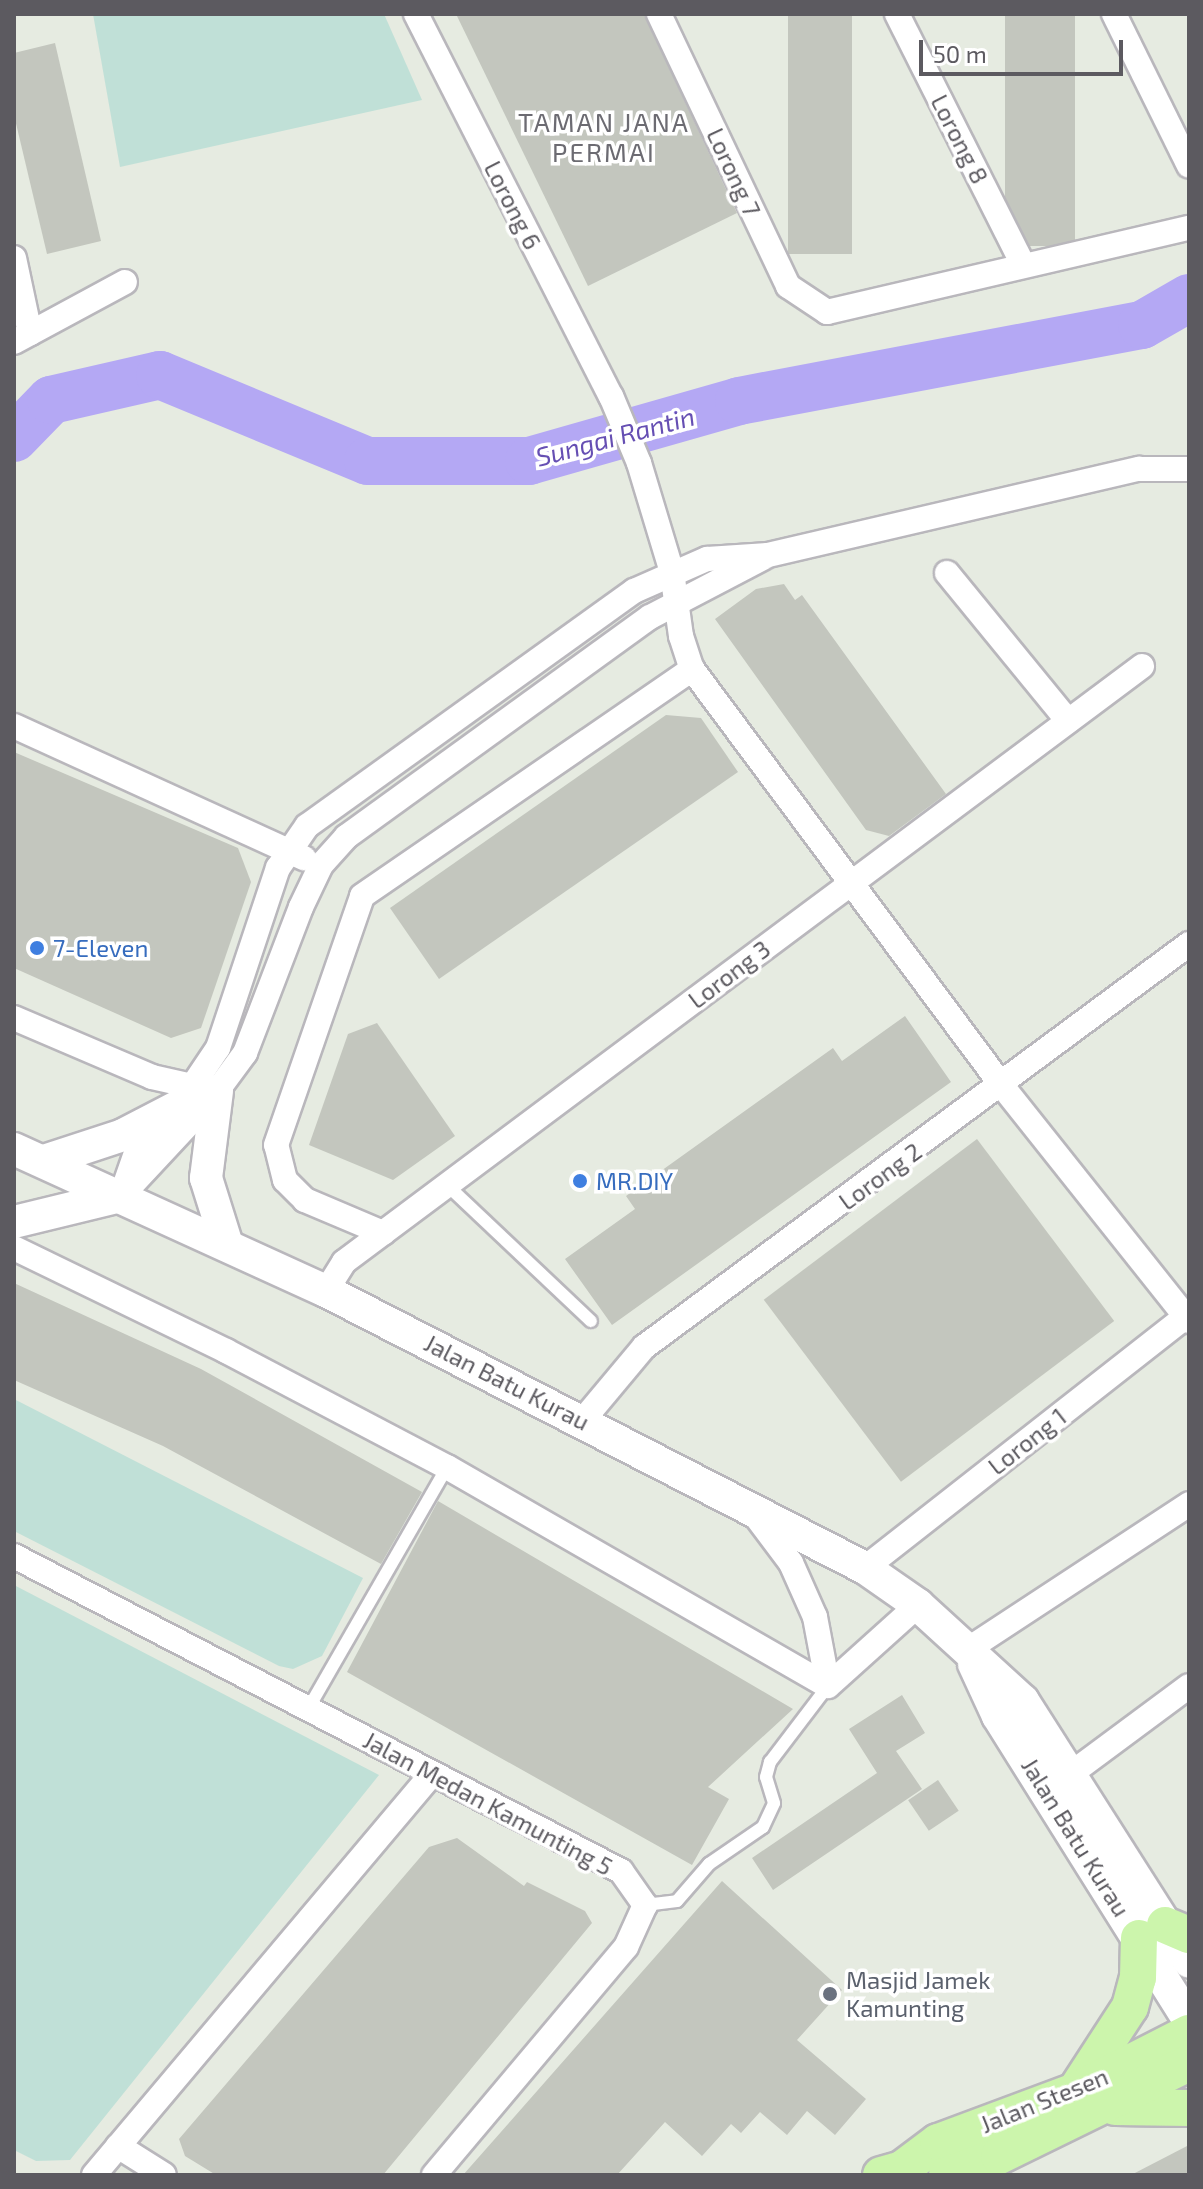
<!DOCTYPE html>
<style>
body{margin:0}
#map{position:relative;width:1203px;height:2189px;overflow:hidden;background:#e6ebe1;font-family:"Exo 2",sans-serif}
div>[style]{position:absolute}
.green>*{inset:0;background:#c0e0d7}
.river>*{height:48px;margin:-24px;padding:0 24px;transform-origin:24px;border-radius:24px;background:#b4a8f4}
.building>*{inset:0;background:#c3c6be;transform-origin:0 0}
.roads{filter:drop-shadow(2px 0 #b9b7bc) drop-shadow(-2px 0 #b9b7bc) drop-shadow(0 2px #b9b7bc) drop-shadow(0 -2px #b9b7bc)}
.service>*{height:12px;margin:-6px;padding:0 6px;transform-origin:6px;border-radius:6px;background:#fff}
.minor>*{height:24px;margin:-12px;padding:0 12px;transform-origin:12px;border-radius:12px;background:#fff}
.secondary>*{height:32px;margin:-16px;padding:0 16px;transform-origin:16px;border-radius:16px;background:#fff}
.primary>*{height:36px;margin:-18px;padding:0 18px;transform-origin:18px;border-radius:18px;background:#ccf5ac}
.dots>*{width:22px;height:22px;translate:-50% -50%;box-sizing:border-box;border:4px solid #fff;border-radius:50%}
span{translate:-50% -50%;white-space:nowrap;text-align:center;line-height:1.15;-webkit-text-stroke:7px #fff;paint-order:stroke}
.street-label{font-size:24px;color:#5c5a60}
.shop-label{font-size:24px;color:#366cbe}
.left{translate:0 -50%;text-align:left}
.worship-label{font-size:24px;color:#5b616d}
.neighbourhood-label{font-size:26px;color:#6c6b72;letter-spacing:2px}
.water-label{font-size:26px;color:#664fb3;font-style:italic}
.frame{position:absolute;inset:0;border:16px solid #5c5a60;pointer-events:none}
.scale{position:absolute;left:919px;top:40px;width:204px;height:36px;box-sizing:border-box;border:4px solid #5c5a60;border-top:0;padding-left:10px;font-size:24px;line-height:28px;white-space:nowrap;color:#5c5a60;-webkit-text-stroke:6px #fff;paint-order:stroke}
</style>
<div id="map">
<div class="green">
<i style="clip-path:polygon(93px 14px,384px 14px,422px 100px,120px 167px)"></i>
<i style="clip-path:polygon(14px 1399px,363px 1578px,322px 1656px,293px 1669px,279px 1666px,14px 1531px)"></i>
<i style="clip-path:polygon(14px 1585px,379px 1775px,70px 2160px,36px 2161px,14px 2150px)"></i>
</div>
<div class="river">
<i style="left:14px;top:438px;width:53px;rotate:-45.8deg"></i>
<i style="left:51px;top:400px;width:112px;rotate:-12.9deg"></i>
<i style="left:160px;top:375px;width:225px;rotate:22.5deg"></i>
<i style="left:368px;top:461px;width:161px"></i>
<i style="left:529px;top:461px;width:218px;rotate:-15.9deg"></i>
<i style="left:739px;top:401px;width:410px;rotate:-10.7deg"></i>
<i style="left:1142px;top:325px;width:54px;rotate:-29.9deg"></i>
</div>
<div class="building">
<i style="clip-path:polygon(456px 14px,644px 14px,737px 213px,588px 286px)"></i>
<i style="left:788px;top:14px;width:64px;height:240px"></i>
<i style="left:1005px;top:14px;width:70px;height:232px"></i>
<i style="clip-path:polygon(55px 43px,101px 241px,47px 254px,14px 115px,14px 53px)"></i>
<i style="clip-path:polygon(784px 584px,795px 600px,802px 595px,946px 794px,889px 836px,866px 830px,715px 619px,756px 589px)"></i>
<i style="clip-path:polygon(666px 715px,701px 718px,738px 772px,439px 979px,390px 908px)"></i>
<i style="clip-path:polygon(14px 752px,238px 848px,251px 882px,201px 1028px,171px 1038px,14px 968px)"></i>
<i style="clip-path:polygon(905px 1016px,951px 1082px,612px 1325px,565px 1259px,635px 1209px,626px 1196px,833px 1048px,842px 1061px)"></i>
<i style="clip-path:polygon(377px 1023px,455px 1136px,393px 1180px,309px 1145px,348px 1034px)"></i>
<i style="left:977px;top:1139px;width:228px;height:267px;rotate:53deg"></i>
<i style="clip-path:polygon(14px 1283px,201px 1369px,422px 1492px,381px 1564px,163px 1446px,14px 1380px)"></i>
<i style="clip-path:polygon(438px 1501px,793px 1709px,708px 1787px,729px 1799px,692px 1865px,347px 1672px)"></i>
<i style="clip-path:polygon(902px 1695px,925px 1733px,896px 1751px,922px 1789px,773px 1890px,752px 1858px,877px 1773px,849px 1729px)"></i>
<i style="left:938px;top:1780px;width:37px;height:36px;rotate:56deg"></i>
<i style="clip-path:polygon(457px 1838px,524px 1886px,527px 1882px,585px 1911px,592px 1923px,383px 2175px,216px 2175px,185px 2156px,179px 2139px,429px 1847px)"></i>
<i style="clip-path:polygon(722px 1881px,842px 1990px,797px 2040px,866px 2099px,835px 2135px,807px 2111px,787px 2135px,760px 2112px,741px 2133px,731px 2124px,702px 2156px,665px 2122px,617px 2175px,463px 2175px)"></i>
<i style="clip-path:polygon(1189px 2145px,1189px 2175px,1131px 2175px)"></i>
</div>
<div class="roads">
<div class="service">
<i style="left:447px;top:1185px;width:198px;rotate:43.4deg"></i>
<i style="left:308px;top:1709px;width:279px;rotate:-60.1deg"></i>
<i style="left:645px;top:1905px;width:32px;rotate:-7deg"></i>
<i style="left:677px;top:1901px;width:49px;rotate:-49.1deg"></i>
<i style="left:709px;top:1864px;width:65px;rotate:-34.4deg"></i>
<i style="left:763px;top:1827px;width:26px;rotate:-65deg"></i>
<i style="left:774px;top:1803px;width:27px;rotate:-107deg"></i>
<i style="left:766px;top:1777px;width:16px;rotate:-75deg"></i>
<i style="left:770px;top:1762px;width:96px;rotate:-52.7deg"></i>
</div>
<div class="minor">
<i style="left:416px;top:14px;width:429px;rotate:63deg"></i>
<i style="left:611px;top:396px;width:73px;rotate:67.3deg"></i>
<i style="left:639px;top:463px;width:114px;rotate:73.2deg"></i>
<i style="left:672px;top:572px;width:65px;rotate:82deg"></i>
<i style="left:681px;top:636px;width:35px;rotate:72deg"></i>
<i style="left:692px;top:669px;width:521px;rotate:53.35deg"></i>
<i style="left:1003px;top:1087px;width:299px;rotate:51.5deg"></i>
<i style="left:659px;top:14px;width:301px;rotate:64.6deg"></i>
<i style="left:788px;top:286px;width:47px;rotate:33.7deg"></i>
<i style="left:827px;top:312px;width:372px;rotate:-13.1deg"></i>
<i style="left:897px;top:14px;width:280px;rotate:63.3deg"></i>
<i style="left:1114px;top:14px;width:169px;rotate:63.7deg"></i>
<i style="left:14px;top:258px;width:77px;rotate:78deg"></i>
<i style="left:14px;top:342px;width:126px;rotate:-28.4deg"></i>
<i style="left:947px;top:573px;width:191px;rotate:50.7deg"></i>
<i style="left:14px;top:726px;width:319px;rotate:24.5deg"></i>
<i style="left:14px;top:1018px;width:150px;rotate:23.1deg"></i>
<i style="left:152px;top:1077px;width:41px;rotate:12.7deg"></i>
<i style="left:125px;top:1192px;width:123px;rotate:-47deg"></i>
<i style="left:209px;top:1102px;width:61px;rotate:-53.7deg"></i>
<i style="left:245px;top:1053px;width:156px;rotate:-69deg"></i>
<i style="left:301px;top:907px;width:47px;rotate:-64.5deg"></i>
<i style="left:321px;top:865px;width:38px;rotate:-48deg"></i>
<i style="left:346px;top:837px;width:375px;rotate:-35.9deg"></i>
<i style="left:650px;top:617px;width:127px;rotate:-27.6deg"></i>
<i style="left:121px;top:1196px;width:49px;rotate:-70.8deg"></i>
<i style="left:137px;top:1150px;width:61px;rotate:-46.3deg"></i>
<i style="left:179px;top:1106px;width:70px;rotate:-56.1deg"></i>
<i style="left:218px;top:1048px;width:190px;rotate:-71.6deg"></i>
<i style="left:278px;top:868px;width:51px;rotate:-55.4deg"></i>
<i style="left:307px;top:826px;width:403px;rotate:-35.7deg"></i>
<i style="left:634px;top:591px;width:80px;rotate:-23.7deg"></i>
<i style="left:707px;top:559px;width:61px;rotate:-3.8deg"></i>
<i style="left:768px;top:555px;width:381px;rotate:-13.1deg"></i>
<i style="left:1139px;top:469px;width:50px"></i>
<i style="left:383px;top:1233px;width:85px;rotate:-157.1deg"></i>
<i style="left:305px;top:1200px;width:28px;rotate:-135deg"></i>
<i style="left:285px;top:1180px;width:36px;rotate:-104deg"></i>
<i style="left:276px;top:1145px;width:263px;rotate:-70.9deg"></i>
<i style="left:362px;top:896px;width:401px;rotate:-34.5deg"></i>
<i style="left:14px;top:1248px;width:236px;rotate:25.9deg"></i>
<i style="left:226px;top:1351px;width:250px;rotate:27.7deg"></i>
<i style="left:447px;top:1467px;width:439px;rotate:29.9deg"></i>
<i style="left:326px;top:1291px;width:34px;rotate:-58deg"></i>
<i style="left:344px;top:1262px;width:996px;rotate:-36.75deg"></i>
<i style="left:583px;top:1420px;width:95px;rotate:-50.1deg"></i>
<i style="left:644px;top:1347px;width:678px;rotate:-36.48deg"></i>
<i style="left:755px;top:1515px;width:60px;rotate:53.1deg"></i>
<i style="left:791px;top:1563px;width:59px;rotate:66deg"></i>
<i style="left:815px;top:1617px;width:70px;rotate:79.3deg"></i>
<i style="left:14px;top:1556px;width:684px;rotate:27.43deg"></i>
<i style="left:621px;top:1871px;width:42px;rotate:54.8deg"></i>
<i style="left:645px;top:1905px;width:46px;rotate:114.3deg"></i>
<i style="left:626px;top:1947px;width:298px;rotate:130.1deg"></i>
<i style="left:865px;top:1568px;width:412px;rotate:-38.1deg"></i>
<i style="left:967px;top:1650px;width:266px;rotate:-33.3deg"></i>
<i style="left:828px;top:1686px;width:121px;rotate:-42deg"></i>
<i style="left:1057px;top:1784px;width:164px;rotate:-36.6deg"></i>
<i style="left:118px;top:2146px;width:54px;rotate:32.2deg"></i>
<i style="left:94px;top:2175px;width:524px;rotate:-49.87deg"></i>
</div>
<div class="secondary">
<i style="left:217px;top:1091px;width:88px;rotate:97.2deg"></i>
<i style="left:206px;top:1178px;width:70px;rotate:72.6deg"></i>
<i style="left:14px;top:1149px;width:343px;rotate:24.5deg"></i>
<i style="left:326px;top:1291px;width:606px;rotate:27.2deg"></i>
<i style="left:865px;top:1568px;width:65px;rotate:34.9deg"></i>
<i style="left:918px;top:1605px;width:142px;rotate:42.4deg"></i>
<i style="left:1023px;top:1701px;width:309px;rotate:57.5deg"></i>
<i style="left:44px;top:1161px;width:83px;rotate:-18.2deg"></i>
<i style="left:123px;top:1135px;width:63px;rotate:-27.4deg"></i>
<i style="left:14px;top:1222px;width:110px;rotate:-13.7deg"></i>
<i style="left:974px;top:1664px;width:57px;rotate:65.2deg"></i>
<i style="left:998px;top:1716px;width:360px;rotate:57.9deg"></i>
</div>
<div class="primary">
<i style="left:1165px;top:1925px;width:26px;rotate:23deg"></i>
<i style="left:1076px;top:2090px;width:99px;rotate:-57deg"></i>
<i style="left:1130px;top:2007px;width:30px;rotate:-75deg"></i>
<i style="left:1138px;top:1978px;width:40px;rotate:-88.6deg"></i>
<i style="left:1115px;top:2107px;width:74px;rotate:0.8deg"></i>
<i style="left:881px;top:2175px;width:22px;rotate:-16deg"></i>
<i style="left:902px;top:2169px;width:45px;rotate:-36.9deg"></i>
<i style="left:938px;top:2142px;width:146px;rotate:-20.4deg"></i>
<i style="left:1075px;top:2091px;width:128px;rotate:-27deg"></i>
<i style="left:947px;top:2175px;width:55px;rotate:-20.1deg"></i>
<i style="left:999px;top:2156px;width:212px;rotate:-26.1deg"></i>
</div>
</div>
<div class="dots">
<i style="left:37px;top:948px;background:#3f7fe0"></i>
<i style="left:580px;top:1181px;background:#3f7fe0"></i>
<i style="left:830px;top:1994px;background:#6b7280"></i>
</div>
<div class="street-label">
<span style="left:960px;top:139px;rotate:63deg">Lorong 8</span>
<span style="left:734px;top:172px;rotate:65deg">Lorong 7</span>
<span style="left:513px;top:205px;rotate:63deg">Lorong 6</span>
<span style="left:729px;top:974px;rotate:-37deg">Lorong 3</span>
<span style="left:880px;top:1176px;rotate:-36deg">Lorong 2</span>
<span style="left:507px;top:1382px;rotate:27deg">Jalan Batu Kurau</span>
<span style="left:1027px;top:1441px;rotate:-38deg">Lorong 1</span>
<span style="left:488px;top:1803px;rotate:28deg">Jalan Medan Kamunting 5</span>
<span style="left:1076px;top:1837px;rotate:58deg">Jalan Batu Kurau</span>
<span style="left:1044px;top:2100px;rotate:-22deg">Jalan Stesen</span>
</div>
<div class="shop-label">
<span class="left" style="left:53px;top:948px">7-Eleven</span>
<span class="left" style="left:596px;top:1181px">MR.DIY</span>
</div>
<div class="worship-label">
<span class="left" style="left:846px;top:1994px">Masjid Jamek<br>Kamunting</span>
</div>
<div class="neighbourhood-label">
<span style="left:604px;top:137px">TAMAN JANA<br>PERMAI</span>
</div>
<div class="water-label">
<span style="left:615px;top:436px;rotate:-15deg">Sungai Rantin</span>
</div>
<div class="frame"></div>
<div class="scale">50 m</div>
</div>
